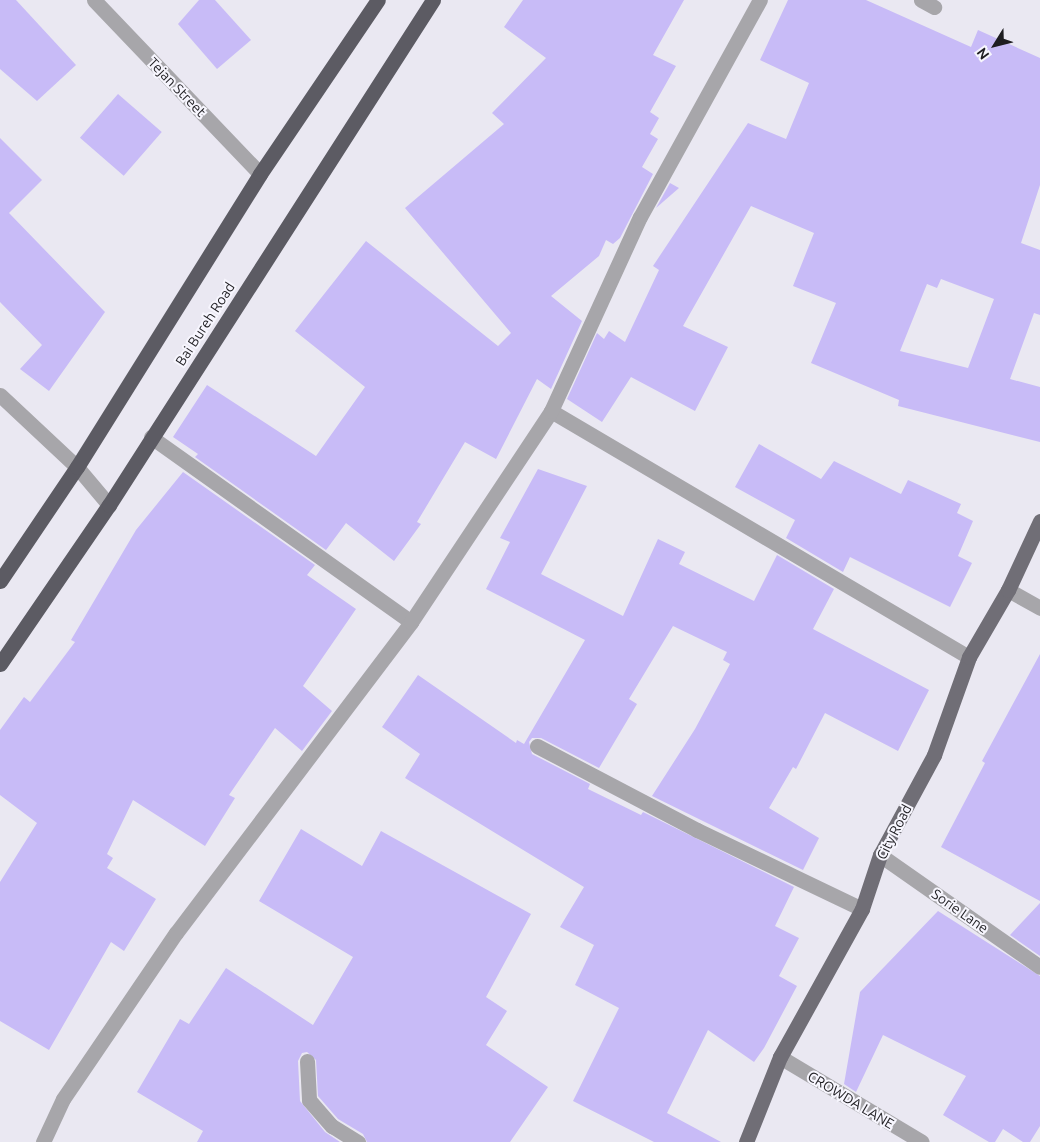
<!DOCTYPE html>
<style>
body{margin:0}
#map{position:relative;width:1040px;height:1142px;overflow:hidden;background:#eae8f2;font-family:Ubuntu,sans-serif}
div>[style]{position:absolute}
.building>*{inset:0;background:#c8bbf7;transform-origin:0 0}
.minor>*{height:15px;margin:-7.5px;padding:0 7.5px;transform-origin:7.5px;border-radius:7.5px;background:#a7a6aa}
.major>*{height:15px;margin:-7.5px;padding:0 7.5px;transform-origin:7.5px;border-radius:7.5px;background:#706e76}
.highway>*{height:15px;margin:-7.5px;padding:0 7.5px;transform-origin:7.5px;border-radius:7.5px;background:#5c5b63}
span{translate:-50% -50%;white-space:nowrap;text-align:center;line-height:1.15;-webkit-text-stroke:4px #f7f6fe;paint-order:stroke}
.street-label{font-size:14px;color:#1e1d21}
.north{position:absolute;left:970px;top:20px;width:50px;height:50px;-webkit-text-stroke:4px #f7f6fe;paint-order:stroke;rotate:234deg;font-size:14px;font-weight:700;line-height:20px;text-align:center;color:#1e1d21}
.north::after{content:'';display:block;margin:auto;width:18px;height:22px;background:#1e1d21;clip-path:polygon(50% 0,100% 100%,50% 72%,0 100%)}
</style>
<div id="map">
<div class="building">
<i style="clip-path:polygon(0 0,16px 0,76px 65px,37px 101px,0 69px)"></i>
<i style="clip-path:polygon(199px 0,215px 0,251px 40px,217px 69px,178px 24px)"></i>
<i style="clip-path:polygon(523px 0,684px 0,653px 55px,676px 66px,650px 112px,659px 118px,650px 134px,658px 139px,642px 167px,653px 174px,620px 238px,613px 244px,606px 240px,599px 256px,551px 296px,582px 321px,551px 389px,537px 379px,496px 459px,465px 442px,417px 522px,421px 524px,394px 561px,346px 523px,326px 550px,195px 457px,198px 454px,173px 437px,207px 385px,316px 456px,365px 387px,295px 331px,366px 241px,498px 346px,511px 333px,405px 208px,504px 124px,492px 113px,546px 58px,504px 27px)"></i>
<i style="clip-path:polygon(evenodd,788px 0,866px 0,971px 47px,978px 30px,1040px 58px,1040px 185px,1021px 243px,1040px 250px,1040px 315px,1034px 313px,1010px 379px,1040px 387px,1040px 442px,898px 406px,899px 400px,811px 363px,836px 303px,793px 286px,814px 233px,751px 206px,683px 326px,728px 347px,695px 411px,631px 377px,602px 422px,567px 399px,597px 333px,604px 339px,609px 331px,625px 342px,659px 270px,653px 266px,748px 123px,786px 139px,809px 83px,760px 60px,788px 0,941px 279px,994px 299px,968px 368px,900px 351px,927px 284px,937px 288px,941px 279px)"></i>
<i style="left:118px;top:94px;width:58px;height:58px;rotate:41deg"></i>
<i style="clip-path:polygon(0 138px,42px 180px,9px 213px,105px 312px,49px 391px,20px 369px,42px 345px,0 302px)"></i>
<i style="clip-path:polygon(670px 183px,679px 188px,656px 208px)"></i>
<i style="clip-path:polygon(759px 444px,821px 479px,834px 461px,901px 494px,908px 480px,961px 504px,957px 513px,973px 521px,958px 556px,972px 563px,950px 607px,850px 557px,843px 572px,786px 538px,795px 520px,735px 487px)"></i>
<i style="clip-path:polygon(538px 469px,587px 486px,541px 574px,623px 616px,658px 539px,685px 552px,679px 564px,754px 601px,777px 555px,834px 589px,813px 629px,929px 690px,898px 751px,825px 713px,796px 769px,793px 767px,769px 808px,819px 838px,803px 870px,652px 796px,695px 729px,730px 664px,723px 660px,727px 652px,673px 626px,629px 699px,637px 704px,599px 768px,541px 738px,532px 738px,529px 742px,532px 754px,590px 784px,588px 789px,641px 815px,643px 812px,794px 887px,775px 926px,799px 938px,779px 976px,797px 986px,764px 1048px,754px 1062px,708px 1030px,667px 1113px,721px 1142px,654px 1142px,573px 1101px,619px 1008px,575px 985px,594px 945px,560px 927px,584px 887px,405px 778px,420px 754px,382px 727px,418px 675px,516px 743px,517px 740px,524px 744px,585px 640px,486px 589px,510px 542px,500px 538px)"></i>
<i style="clip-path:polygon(183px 472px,315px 565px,307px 575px,356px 609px,303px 686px,332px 711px,302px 751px,275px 728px,229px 795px,235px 798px,205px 846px,133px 800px,107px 854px,113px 858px,107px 868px,156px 899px,124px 951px,111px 942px,49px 1050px,0 1021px,0 882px,37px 823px,0 795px,0 730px,24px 697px,30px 702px,75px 642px,71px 640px,136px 530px)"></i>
<i style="clip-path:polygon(1040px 654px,1040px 901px,941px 847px,985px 763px,982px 761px)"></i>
<i style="clip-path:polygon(301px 829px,362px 866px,381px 831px,531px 914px,486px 997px,507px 1011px,486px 1045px,548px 1087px,510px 1142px,367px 1142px,363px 1134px,338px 1119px,318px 1096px,316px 1060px,307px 1052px,302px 1053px,298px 1061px,300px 1101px,325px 1132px,340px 1142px,197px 1142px,203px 1131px,137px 1092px,180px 1019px,189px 1024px,226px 968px,313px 1025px,353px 957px,259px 901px)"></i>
<i style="clip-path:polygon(1040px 903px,1040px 956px,1010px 935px)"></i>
<i style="clip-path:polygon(938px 911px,1040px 976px,1040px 1126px,1030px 1142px,1023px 1142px,1003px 1129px,995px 1142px,989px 1142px,943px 1115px,966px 1076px,883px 1035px,856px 1092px,844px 1084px,860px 992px)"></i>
</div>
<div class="minor">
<i style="left:94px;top:0;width:240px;rotate:46.3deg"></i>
<i style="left:921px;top:0;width:15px;rotate:28deg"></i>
<i style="left:0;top:395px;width:105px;rotate:43.1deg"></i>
<i style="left:77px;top:467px;width:50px;rotate:49.9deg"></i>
<i style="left:551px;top:411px;width:485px;rotate:30.5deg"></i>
<i style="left:151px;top:437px;width:319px;rotate:35.4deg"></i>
<i style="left:1008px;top:590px;width:37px;rotate:29deg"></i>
<i style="left:537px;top:746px;width:181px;rotate:27.7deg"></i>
<i style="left:697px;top:830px;width:183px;rotate:25.6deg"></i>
<i style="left:880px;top:855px;width:195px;rotate:35deg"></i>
<i style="left:780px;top:1057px;width:165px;rotate:30.9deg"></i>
<i style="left:307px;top:1061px;width:39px;rotate:87deg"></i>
<i style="left:309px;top:1100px;width:35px;rotate:49deg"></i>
<i style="left:332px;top:1126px;width:31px;rotate:32deg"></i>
<i style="left:43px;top:1142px;width:47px;rotate:-65.1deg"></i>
<i style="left:63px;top:1099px;width:201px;rotate:-55.8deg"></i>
<i style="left:176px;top:933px;width:390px;rotate:-52.9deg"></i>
<i style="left:411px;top:622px;width:253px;rotate:-56.4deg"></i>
<i style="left:551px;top:411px;width:213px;rotate:-65.4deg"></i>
<i style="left:640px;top:217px;width:248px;rotate:-61.1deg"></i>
</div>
<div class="major">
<i style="left:746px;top:1142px;width:92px;rotate:-68.2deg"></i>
<i style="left:780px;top:1057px;width:169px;rotate:-61deg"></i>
<i style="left:862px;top:909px;width:57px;rotate:-71.6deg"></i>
<i style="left:880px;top:855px;width:114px;rotate:-61.6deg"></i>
<i style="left:934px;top:755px;width:104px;rotate:-70.3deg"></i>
<i style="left:969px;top:657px;width:78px;rotate:-59.8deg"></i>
<i style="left:1008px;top:590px;width:76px;rotate:-65.1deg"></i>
</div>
<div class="highway">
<i style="left:0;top:581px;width:138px;rotate:-56deg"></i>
<i style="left:77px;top:467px;width:345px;rotate:-58deg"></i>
<i style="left:260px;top:174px;width:210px;rotate:-55.9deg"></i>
<i style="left:0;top:664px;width:193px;rotate:-55.6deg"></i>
<i style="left:109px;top:505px;width:600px;rotate:-57.32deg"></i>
</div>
<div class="street-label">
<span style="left:177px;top:87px;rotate:46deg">Tejan Street</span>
<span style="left:205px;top:324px;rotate:-57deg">Bai Bureh Road</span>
<span style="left:894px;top:832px;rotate:-63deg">City Road</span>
<span style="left:960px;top:911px;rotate:35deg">Sorie Lane</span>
<span style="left:851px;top:1100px;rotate:31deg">CROWDA LANE</span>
</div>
<div class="north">N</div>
</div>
